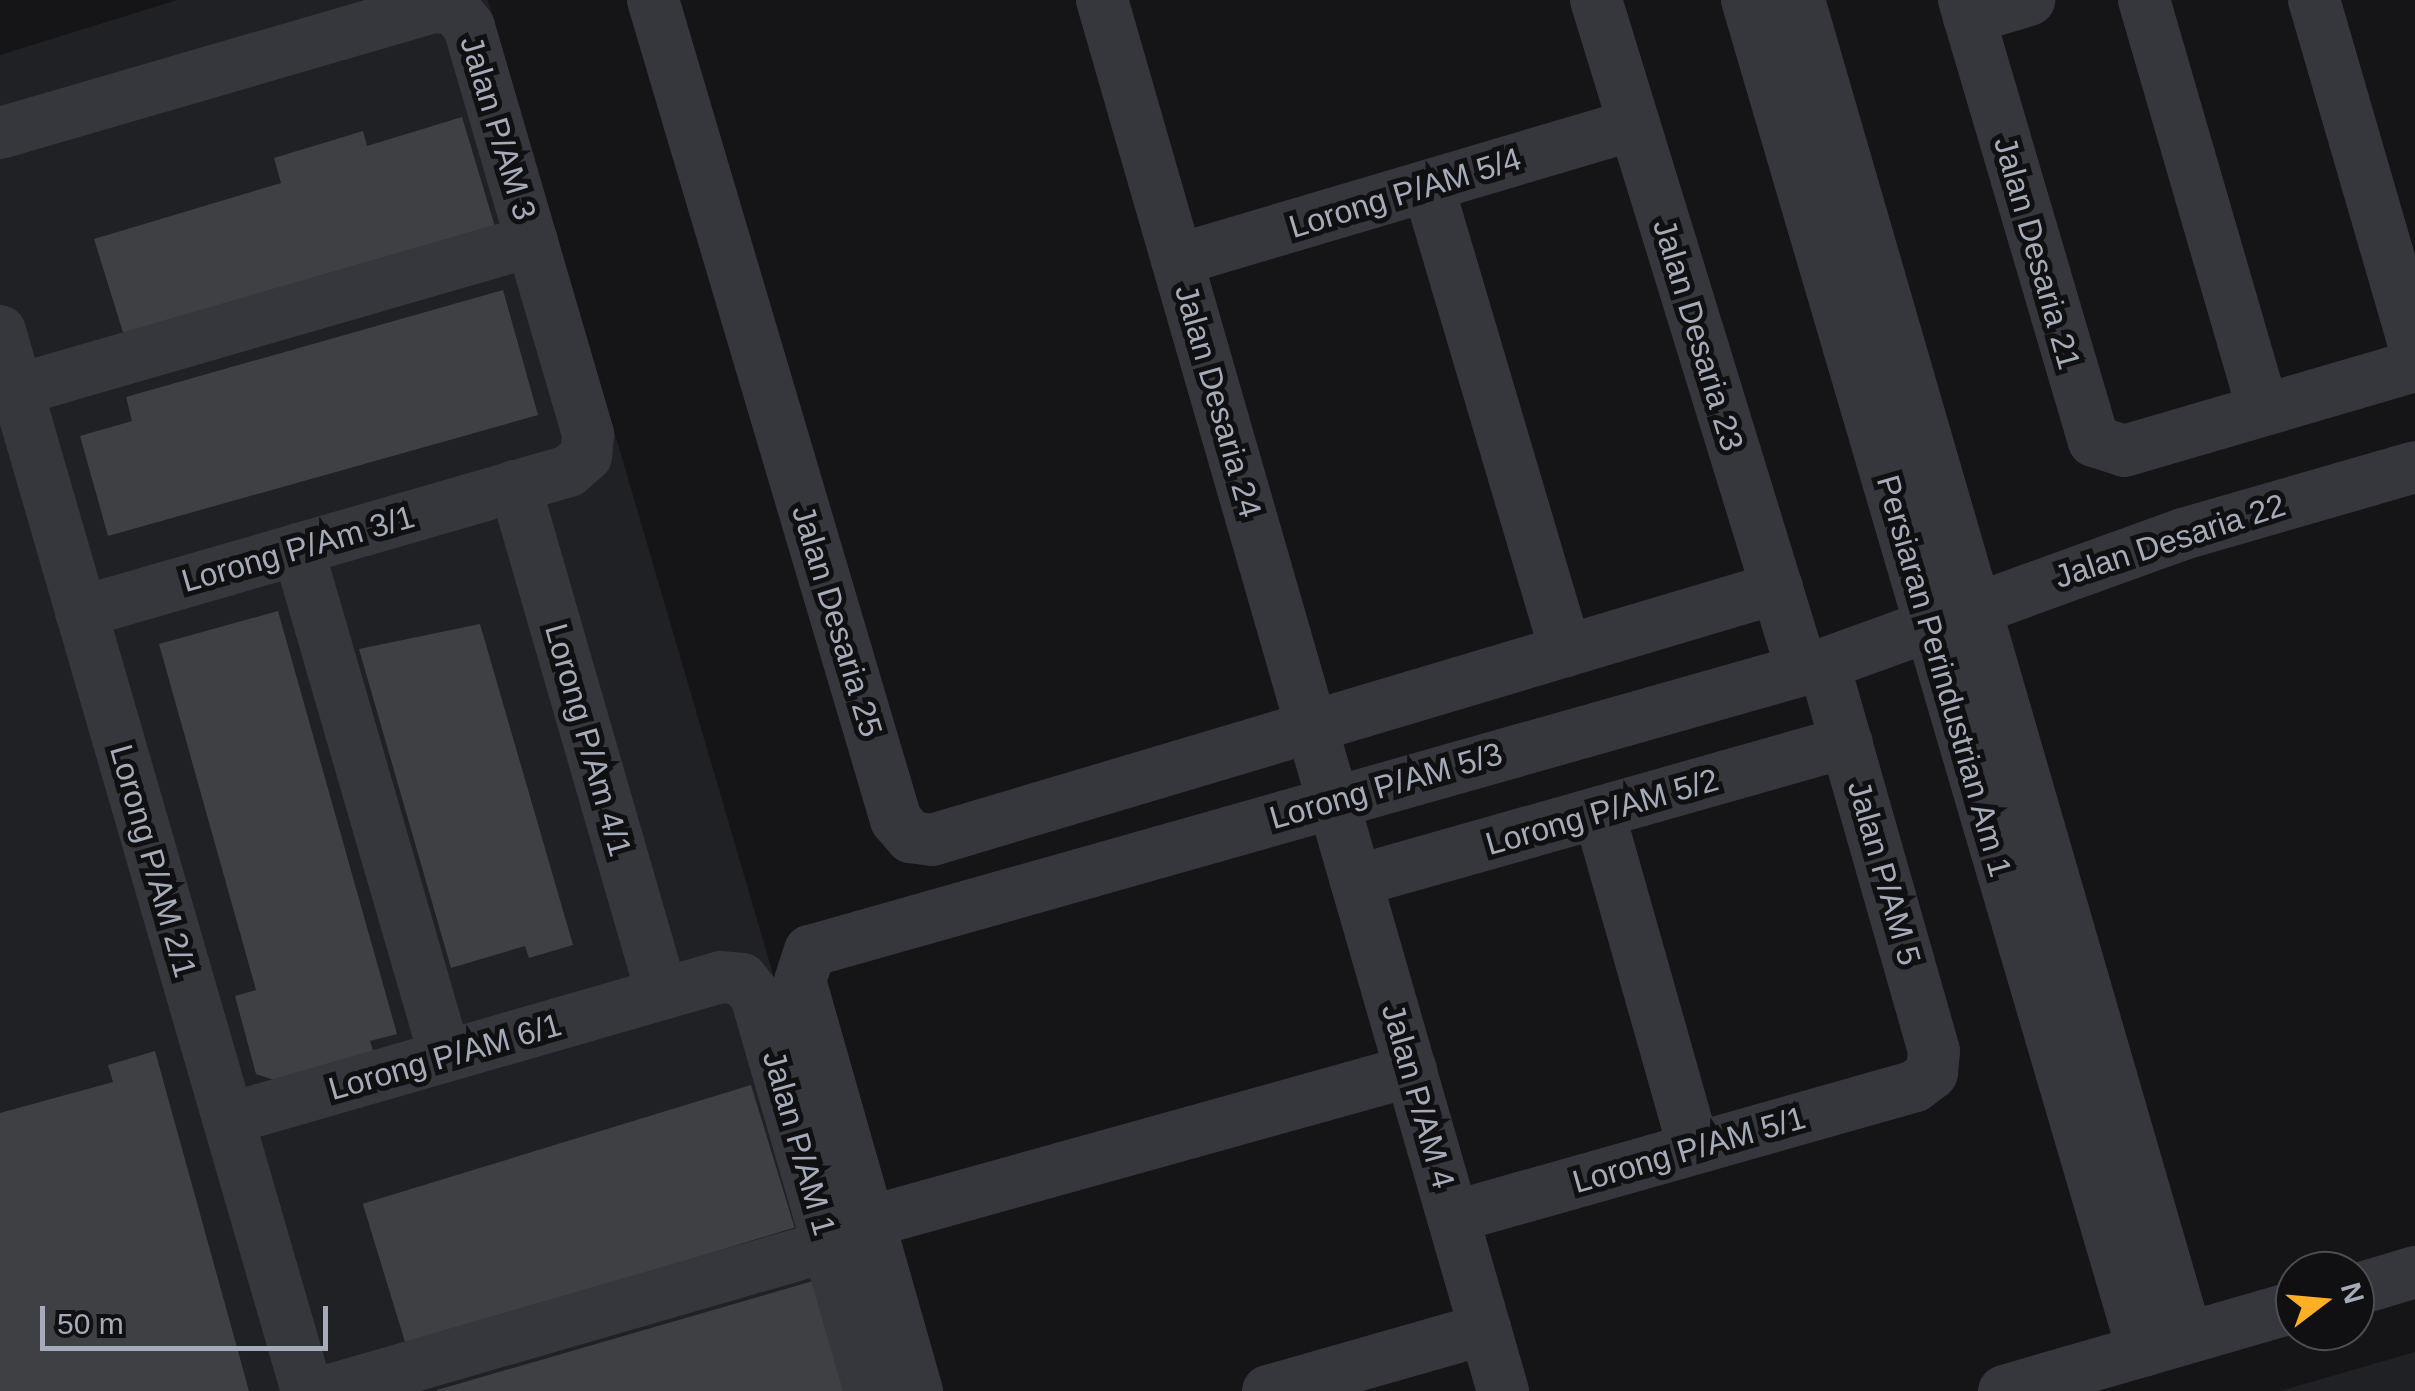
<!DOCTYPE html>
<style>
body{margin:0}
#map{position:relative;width:2415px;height:1391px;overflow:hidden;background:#151517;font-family:Helvetica,sans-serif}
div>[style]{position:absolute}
.built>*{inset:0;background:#202124}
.building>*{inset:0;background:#3e4044;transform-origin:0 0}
.minor>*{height:52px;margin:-26px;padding:0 26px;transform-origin:26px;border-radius:26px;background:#35373c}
span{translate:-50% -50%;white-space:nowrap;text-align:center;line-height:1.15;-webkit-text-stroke:10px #101012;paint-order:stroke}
.street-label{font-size:32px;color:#a5abb8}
.north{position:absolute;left:2275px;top:1251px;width:100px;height:100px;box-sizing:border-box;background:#101012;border:2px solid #4c4e54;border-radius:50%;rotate:74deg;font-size:28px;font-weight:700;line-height:40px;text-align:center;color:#a5abb8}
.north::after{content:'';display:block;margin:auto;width:35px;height:45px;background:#fdb026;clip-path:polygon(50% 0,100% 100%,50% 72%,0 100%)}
.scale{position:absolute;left:40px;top:1306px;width:288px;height:45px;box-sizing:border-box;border:5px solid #a5abb8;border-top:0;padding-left:12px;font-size:30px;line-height:35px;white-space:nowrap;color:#a5abb8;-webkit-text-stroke:8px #101012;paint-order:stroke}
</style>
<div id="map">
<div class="built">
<i style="clip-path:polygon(177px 0,488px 0,895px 1391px,0 1391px,0 55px)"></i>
<i style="clip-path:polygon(2415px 1352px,2415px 1391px,2280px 1391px)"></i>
</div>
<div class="building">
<i style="clip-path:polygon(462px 117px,496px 230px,126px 342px,94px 239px,281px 183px,274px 158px,363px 131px,367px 146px)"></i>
<i style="clip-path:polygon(503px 290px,538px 415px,108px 536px,80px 436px,132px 421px,126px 397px)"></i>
<i style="clip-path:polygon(278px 611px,397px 1034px,370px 1041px,374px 1054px,277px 1081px,256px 1074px,235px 996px,256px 990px,159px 644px)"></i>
<i style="clip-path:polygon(480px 624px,573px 945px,529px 958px,525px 946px,451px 968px,359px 649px)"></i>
<i style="clip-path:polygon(155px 1051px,249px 1391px,0 1391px,0 1113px,113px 1082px,108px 1065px)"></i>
<i style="left:751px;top:1085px;width:149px;height:406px;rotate:73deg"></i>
<i style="clip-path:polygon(813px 1281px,844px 1391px,437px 1391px,437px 1390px)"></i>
</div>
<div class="minor">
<i style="left:653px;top:0;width:855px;rotate:73.49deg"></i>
<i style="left:896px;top:820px;width:23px;rotate:49deg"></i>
<i style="left:911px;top:837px;width:21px;rotate:8deg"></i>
<i style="left:932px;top:840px;width:882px;rotate:-16.61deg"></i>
<i style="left:1102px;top:0;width:1448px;rotate:73.92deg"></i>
<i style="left:1596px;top:0;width:701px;rotate:72.91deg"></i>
<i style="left:1747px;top:0;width:1408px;rotate:73.66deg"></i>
<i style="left:1799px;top:0;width:1393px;rotate:73.83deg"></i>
<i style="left:1964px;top:0;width:460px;rotate:73.6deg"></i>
<i style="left:2094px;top:441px;width:32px;rotate:18deg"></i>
<i style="left:2124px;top:451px;width:303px;rotate:-16.3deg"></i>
<i style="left:2144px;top:0;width:427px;rotate:73.8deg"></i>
<i style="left:2314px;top:0;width:361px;rotate:73.8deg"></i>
<i style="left:1969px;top:18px;width:63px;rotate:-16.7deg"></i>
<i style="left:0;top:133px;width:452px;rotate:-16.2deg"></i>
<i style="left:434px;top:7px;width:21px;rotate:5deg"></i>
<i style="left:455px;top:9px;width:23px;rotate:52deg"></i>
<i style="left:469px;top:27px;width:425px;rotate:73.7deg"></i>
<i style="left:588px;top:435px;width:21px;rotate:95deg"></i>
<i style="left:586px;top:456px;width:23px;rotate:139deg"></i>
<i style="left:569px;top:471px;width:508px;rotate:163.88deg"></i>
<i style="left:1428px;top:186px;width:485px;rotate:73.5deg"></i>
<i style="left:1177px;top:260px;width:475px;rotate:-16.5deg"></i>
<i style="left:0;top:331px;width:1104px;rotate:73.85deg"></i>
<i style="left:17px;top:390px;width:536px;rotate:-16.14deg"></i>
<i style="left:515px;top:486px;width:529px;rotate:73.86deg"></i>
<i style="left:298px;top:549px;width:528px;rotate:73.83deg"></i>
<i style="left:1599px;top:813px;width:348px;rotate:74.2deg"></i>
<i style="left:1356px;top:881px;width:510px;rotate:-15.81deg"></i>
<i style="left:228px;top:1119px;width:513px;rotate:-16.07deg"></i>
<i style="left:721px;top:977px;width:21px;rotate:5deg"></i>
<i style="left:742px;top:979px;width:22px;rotate:51deg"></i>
<i style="left:756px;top:996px;width:411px;rotate:73.9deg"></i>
<i style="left:1453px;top:1217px;width:480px;rotate:-15.8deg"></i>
<i style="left:1915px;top:1086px;width:21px;rotate:-37deg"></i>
<i style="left:1932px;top:1073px;width:22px;rotate:-85deg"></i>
<i style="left:1934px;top:1051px;width:402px;rotate:-105.9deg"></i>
<i style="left:869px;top:1222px;width:563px;rotate:-15.57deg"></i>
<i style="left:2355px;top:1290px;width:63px;rotate:-16.7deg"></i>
<i style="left:327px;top:1391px;width:522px;rotate:-16.14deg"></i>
<i style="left:917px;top:1391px;width:426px;rotate:-105.9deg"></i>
<i style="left:800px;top:981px;width:32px;rotate:-72deg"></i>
<i style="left:810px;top:951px;width:1054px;rotate:-15.8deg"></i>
<i style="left:1824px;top:664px;width:382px;rotate:-19.9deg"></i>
<i style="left:2183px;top:534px;width:241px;rotate:-16.1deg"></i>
<i style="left:1268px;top:1391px;width:226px;rotate:-15.9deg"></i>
<i style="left:2004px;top:1391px;width:303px;rotate:-16.1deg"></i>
</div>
<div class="street-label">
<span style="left:498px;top:128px;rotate:73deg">Jalan P/AM 3</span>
<span style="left:1405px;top:193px;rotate:-17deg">Lorong P/AM 5/4</span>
<span style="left:2037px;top:253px;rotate:74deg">Jalan Desaria 21</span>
<span style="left:1698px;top:335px;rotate:73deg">Jalan Desaria 23</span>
<span style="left:1218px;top:401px;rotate:74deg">Jalan Desaria 24</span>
<span style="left:2170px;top:541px;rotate:-18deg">Jalan Desaria 22</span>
<span style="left:298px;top:549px;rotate:-16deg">Lorong P/Am 3/1</span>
<span style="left:837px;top:621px;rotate:73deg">Jalan Desaria 25</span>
<span style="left:1944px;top:676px;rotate:74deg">Persiaran Perindustrian Am 1</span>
<span style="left:588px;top:740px;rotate:74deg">Lorong P/Am 4/1</span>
<span style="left:1386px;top:786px;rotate:-16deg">Lorong P/AM 5/3</span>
<span style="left:1602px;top:812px;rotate:-16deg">Lorong P/AM 5/2</span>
<span style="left:153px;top:861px;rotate:74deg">Lorong P/AM 2/1</span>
<span style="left:1884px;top:873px;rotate:74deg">Jalan P/AM 5</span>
<span style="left:445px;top:1057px;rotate:-16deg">Lorong P/AM 6/1</span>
<span style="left:1418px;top:1096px;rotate:74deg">Jalan P/AM 4</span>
<span style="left:799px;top:1143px;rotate:74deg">Jalan P/AM 1</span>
<span style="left:1689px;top:1150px;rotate:-16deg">Lorong P/AM 5/1</span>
</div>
<div class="north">N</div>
<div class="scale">50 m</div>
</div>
